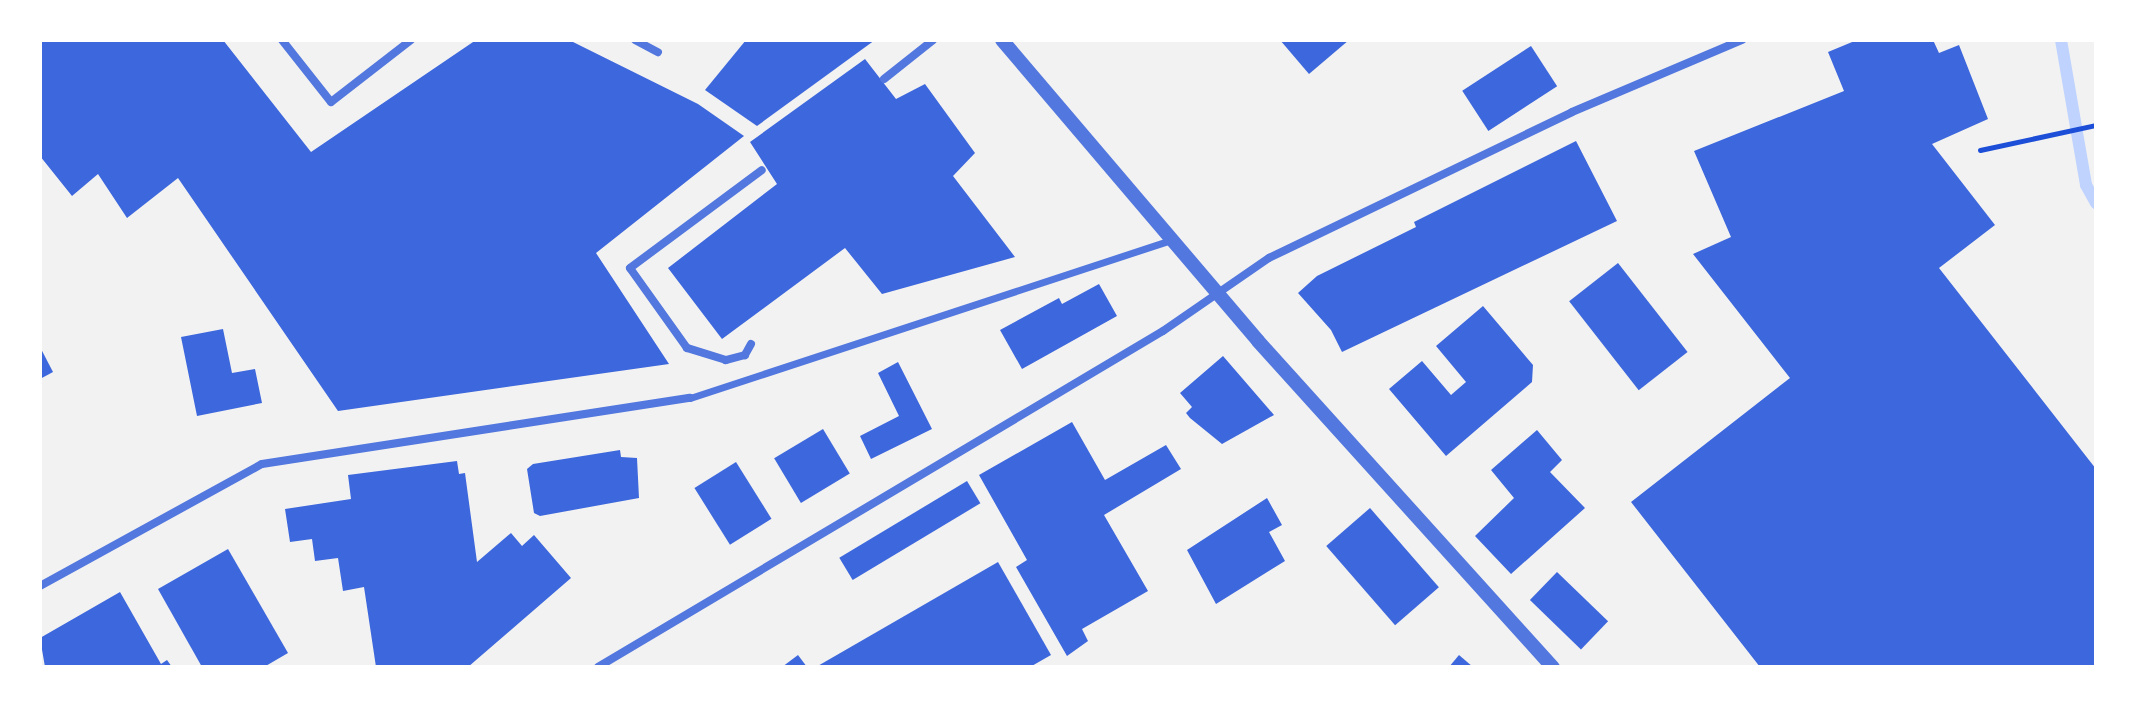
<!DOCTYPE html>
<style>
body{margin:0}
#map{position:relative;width:2136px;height:707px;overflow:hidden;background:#f2f2f2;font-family:Montserrat,sans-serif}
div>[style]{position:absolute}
.stream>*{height:12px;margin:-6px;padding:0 6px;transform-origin:6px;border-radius:6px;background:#bfd3fe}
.building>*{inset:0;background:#3d67dc;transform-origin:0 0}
.path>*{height:5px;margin:-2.5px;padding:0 2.5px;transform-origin:2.5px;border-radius:2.5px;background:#1d4ed8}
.pedestrian>*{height:7px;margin:-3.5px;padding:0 3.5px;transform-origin:3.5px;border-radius:3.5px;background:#5277de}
.minor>*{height:8px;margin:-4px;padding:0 4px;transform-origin:4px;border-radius:4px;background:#5277de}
.tertiary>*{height:14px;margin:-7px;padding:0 7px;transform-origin:7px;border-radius:7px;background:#5277de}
span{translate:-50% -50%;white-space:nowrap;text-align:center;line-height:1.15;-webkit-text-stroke:6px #fff;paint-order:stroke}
.frame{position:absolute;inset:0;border:42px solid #fff;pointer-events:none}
</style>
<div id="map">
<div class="stream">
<i style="left:2061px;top:40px;width:147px;rotate:80.2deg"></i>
<i style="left:2086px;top:185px;width:21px;rotate:61deg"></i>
</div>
<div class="building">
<i style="clip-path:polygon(40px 40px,223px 40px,311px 152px,476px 40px,569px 40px,698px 104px,744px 136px,596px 253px,669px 364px,338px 411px,178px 178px,127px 218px,98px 174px,72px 196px,40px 156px)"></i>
<i style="clip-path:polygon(746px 40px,875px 40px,757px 126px,705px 90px)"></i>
<i style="clip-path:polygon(1280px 40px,1349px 40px,1309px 74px)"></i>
<i style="clip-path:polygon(1857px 40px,1933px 40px,1939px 53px,1959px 45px,1988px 119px,1932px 144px,1995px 225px,1939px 268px,2096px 469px,2096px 667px,1760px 667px,1631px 502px,1790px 378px,1693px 254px,1731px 237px,1694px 151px,1844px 91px,1828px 52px)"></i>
<i style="left:1531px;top:46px;width:48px;height:82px;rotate:57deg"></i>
<i style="clip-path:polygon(865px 59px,896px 99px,925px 84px,975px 153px,953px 176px,1015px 257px,882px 294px,845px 248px,722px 339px,668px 268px,777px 184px,750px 142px)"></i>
<i style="clip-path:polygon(1576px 141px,1617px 221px,1342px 352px,1331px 330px,1298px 293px,1317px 276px,1416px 227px,1414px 222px)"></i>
<i style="left:1618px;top:263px;width:113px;height:62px;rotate:52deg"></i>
<i style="clip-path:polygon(1099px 284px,1117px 316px,1022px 369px,1000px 330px,1059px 298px,1062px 304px)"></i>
<i style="clip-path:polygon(1483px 306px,1533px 365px,1532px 382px,1446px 456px,1389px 389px,1422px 361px,1451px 395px,1466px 382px,1436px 346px)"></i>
<i style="clip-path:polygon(223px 329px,232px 373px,255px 369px,262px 403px,197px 416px,181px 337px)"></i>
<i style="clip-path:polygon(40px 347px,53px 372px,40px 379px)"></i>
<i style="clip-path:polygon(1223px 356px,1274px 415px,1222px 444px,1190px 418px,1186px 413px,1192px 407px,1180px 393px)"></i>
<i style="clip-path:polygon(898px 362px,932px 429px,871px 459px,860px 436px,899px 416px,878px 373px)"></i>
<i style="clip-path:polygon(1072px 422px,1105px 480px,1166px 445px,1181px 469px,1104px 515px,1148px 591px,1082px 629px,1088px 641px,1067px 656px,1016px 567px,1027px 560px,979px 475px)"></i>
<i style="left:823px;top:429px;width:52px;height:57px;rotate:59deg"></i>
<i style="clip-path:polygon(1537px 430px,1562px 460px,1550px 472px,1585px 508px,1511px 574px,1475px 536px,1514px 498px,1491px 470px)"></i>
<i style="clip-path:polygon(620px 450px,621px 457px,637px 458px,639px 498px,540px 516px,534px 513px,527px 469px,533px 464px)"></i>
<i style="clip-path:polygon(457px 461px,459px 474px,465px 473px,477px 562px,511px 533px,522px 546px,534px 535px,571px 578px,468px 667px,376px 667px,364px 587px,343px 591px,338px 558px,315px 561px,312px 539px,290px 542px,285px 509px,351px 499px,348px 475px)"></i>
<i style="left:736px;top:462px;width:67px;height:49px;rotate:58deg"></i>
<i style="left:967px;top:481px;width:26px;height:149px;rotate:59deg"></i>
<i style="clip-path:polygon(1267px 498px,1282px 525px,1269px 532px,1285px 561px,1216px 604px,1187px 550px)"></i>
<i style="left:1370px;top:508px;width:105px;height:58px;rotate:49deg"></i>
<i style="clip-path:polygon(228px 549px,288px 653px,264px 667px,202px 667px,158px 589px)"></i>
<i style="clip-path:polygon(998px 562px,1051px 655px,1030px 667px,816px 667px)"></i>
<i style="left:1557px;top:572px;width:71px;height:39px;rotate:44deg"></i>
<i style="clip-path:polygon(120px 592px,161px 664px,167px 660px,172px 667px,45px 667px,40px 638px)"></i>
<i style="clip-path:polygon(798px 655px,807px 667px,782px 667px)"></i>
<i style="clip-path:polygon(1459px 655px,1473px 667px,1449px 667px)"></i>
</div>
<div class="path">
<i style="left:1980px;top:150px;width:119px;rotate:-12.2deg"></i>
</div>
<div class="pedestrian">
<i style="left:690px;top:398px;width:506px;rotate:-18.18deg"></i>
</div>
<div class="minor">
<i style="left:282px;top:40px;width:79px;rotate:51.7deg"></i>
<i style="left:331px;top:102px;width:101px;rotate:-37.8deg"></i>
<i style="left:635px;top:40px;width:26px;rotate:28deg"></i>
<i style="left:884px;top:79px;width:63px;rotate:-38.5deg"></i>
<i style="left:751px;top:344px;width:13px;rotate:119deg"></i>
<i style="left:745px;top:355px;width:20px;rotate:165deg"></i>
<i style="left:726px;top:360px;width:41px;rotate:-162.9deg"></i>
<i style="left:687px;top:348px;width:98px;rotate:-125.5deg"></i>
<i style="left:630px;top:268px;width:164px;rotate:-36.6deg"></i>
<i style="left:40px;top:586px;width:253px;rotate:-28.8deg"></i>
<i style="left:262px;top:464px;width:433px;rotate:-8.8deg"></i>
<i style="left:598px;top:667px;width:657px;rotate:-30.74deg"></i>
<i style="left:1163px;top:331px;width:129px;rotate:-34.6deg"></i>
<i style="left:1269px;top:258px;width:336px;rotate:-25.7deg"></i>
<i style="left:1572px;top:112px;width:185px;rotate:-23deg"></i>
</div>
<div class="tertiary">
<i style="left:1002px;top:40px;width:395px;rotate:49.6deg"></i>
<i style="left:1258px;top:341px;width:440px;rotate:47.9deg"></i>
</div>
<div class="frame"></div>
</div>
